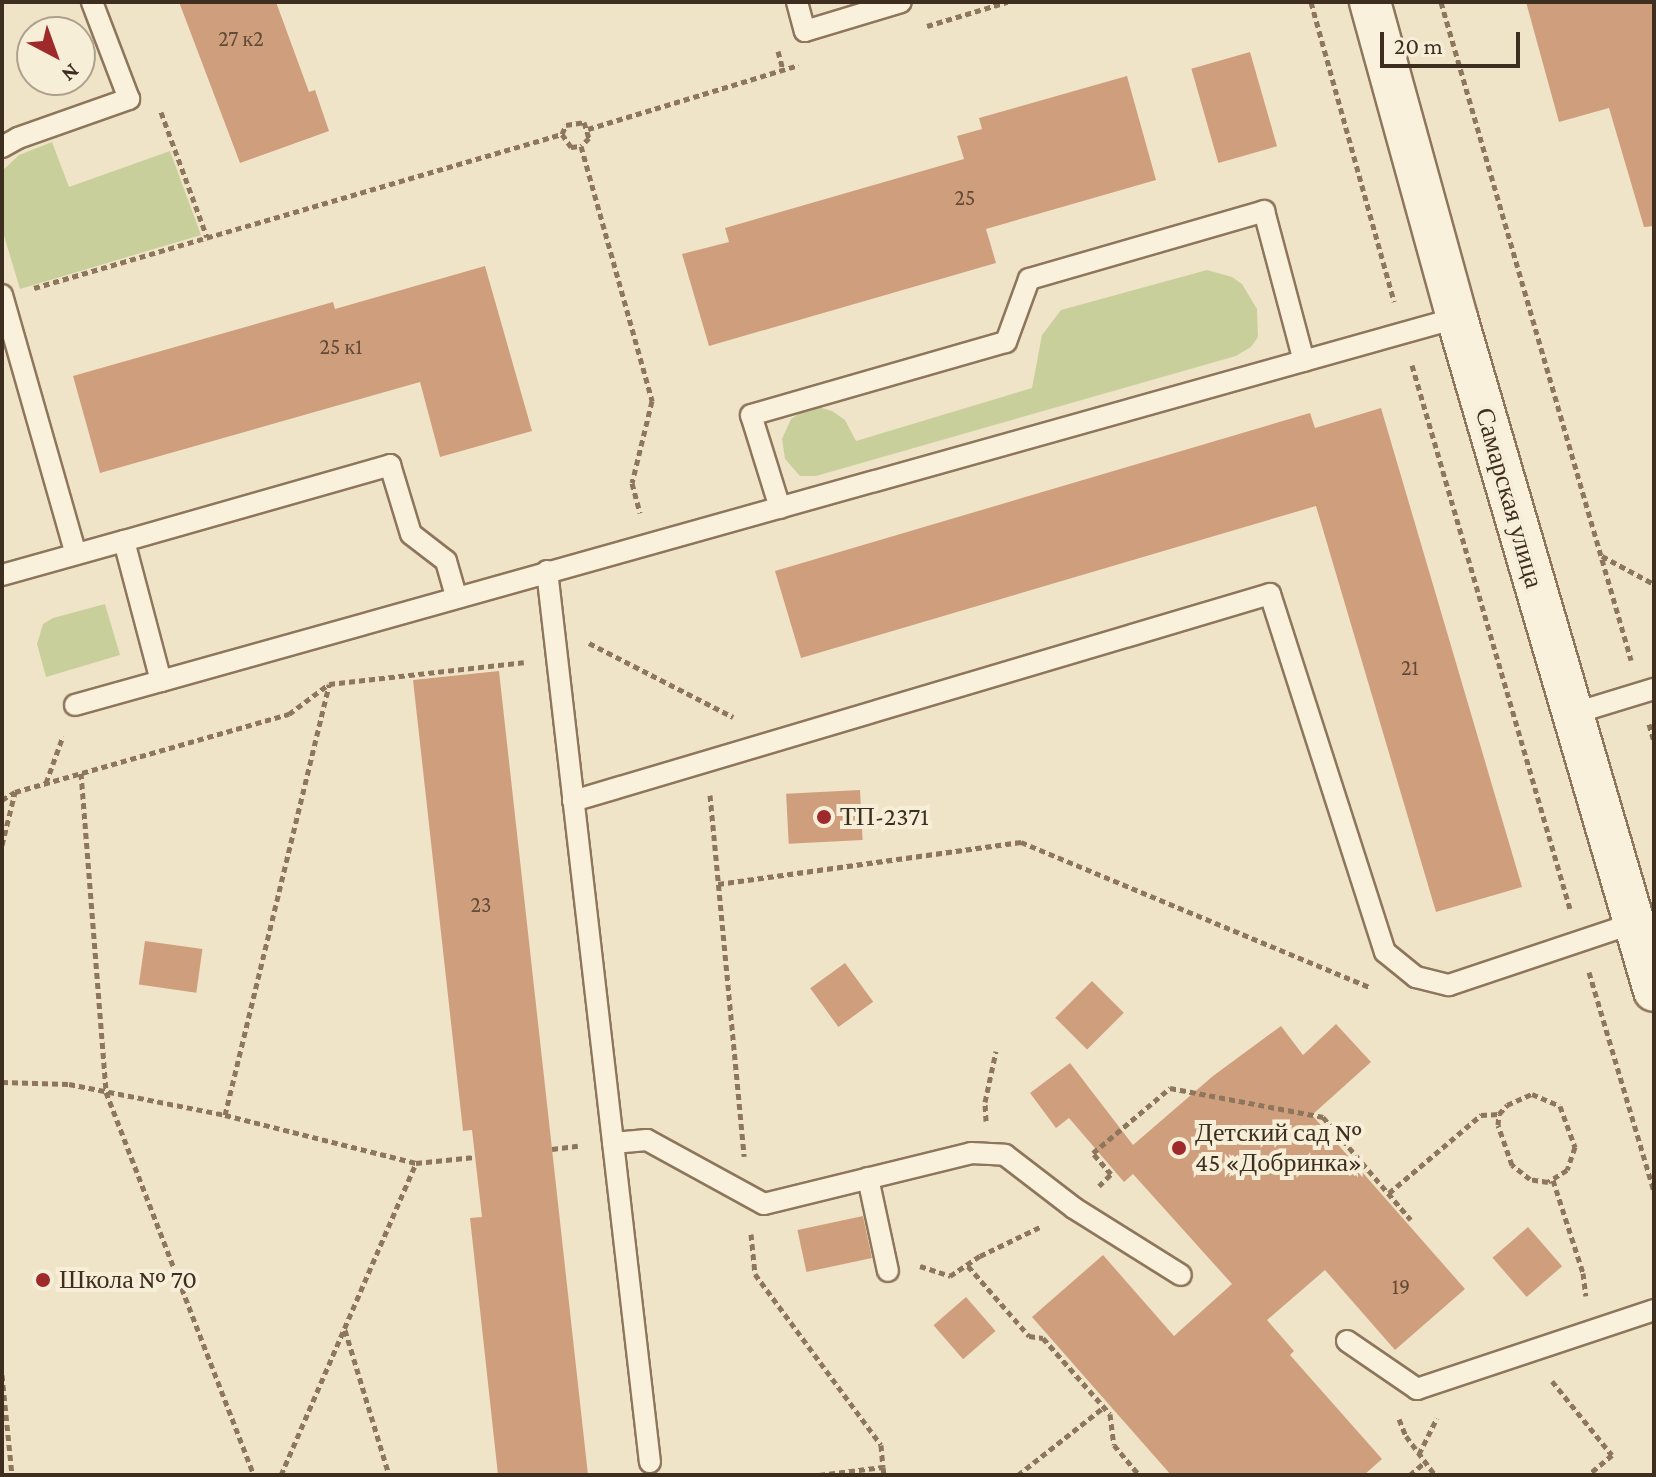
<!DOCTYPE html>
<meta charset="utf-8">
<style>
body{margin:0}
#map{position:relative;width:1656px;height:1477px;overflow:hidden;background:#f0e4c8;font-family:"Crimson Pro",serif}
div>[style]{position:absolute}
.green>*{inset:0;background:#c9cf9b}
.building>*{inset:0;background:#cf9f7d;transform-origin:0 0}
.path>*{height:5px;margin-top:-2.5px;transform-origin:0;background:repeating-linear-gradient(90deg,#8d765c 0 6px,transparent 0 10px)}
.roads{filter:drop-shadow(2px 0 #8d765c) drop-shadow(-2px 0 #8d765c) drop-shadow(0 2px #8d765c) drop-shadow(0 -2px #8d765c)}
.lane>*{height:20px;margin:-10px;padding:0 10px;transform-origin:10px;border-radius:10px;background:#faf1dc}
.street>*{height:40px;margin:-20px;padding:0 20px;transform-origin:20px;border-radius:20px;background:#faf1dc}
.dots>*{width:22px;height:22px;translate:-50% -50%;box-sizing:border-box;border:4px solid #f7eed8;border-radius:50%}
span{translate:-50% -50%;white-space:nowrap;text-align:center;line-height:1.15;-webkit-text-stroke:8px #f7eed8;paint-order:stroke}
.number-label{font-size:22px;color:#624a37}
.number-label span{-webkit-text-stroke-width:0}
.street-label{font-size:26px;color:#3d2e20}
.poi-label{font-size:26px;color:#3d2e20}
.left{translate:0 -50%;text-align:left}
.frame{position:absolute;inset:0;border:4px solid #3d2e20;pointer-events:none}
.north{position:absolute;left:16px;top:16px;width:80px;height:80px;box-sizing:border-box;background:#f7eed8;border:2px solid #ada18e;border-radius:50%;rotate:139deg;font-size:22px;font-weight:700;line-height:32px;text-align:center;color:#3d2e20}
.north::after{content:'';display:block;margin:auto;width:28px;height:36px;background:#9e2a2b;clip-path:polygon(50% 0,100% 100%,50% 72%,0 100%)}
.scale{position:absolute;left:1380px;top:32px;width:140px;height:36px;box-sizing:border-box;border:4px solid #3d2e20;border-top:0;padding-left:10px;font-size:24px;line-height:28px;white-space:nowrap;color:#3d2e20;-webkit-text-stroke:6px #f7eed8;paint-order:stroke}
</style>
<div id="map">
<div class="green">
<i style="clip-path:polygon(52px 142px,69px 187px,170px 151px,201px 235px,20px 289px,2px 229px,2px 171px,19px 155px)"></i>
<i style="clip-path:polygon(1207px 270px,1232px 277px,1242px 284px,1257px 309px,1258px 337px,1251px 347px,1236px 356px,816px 476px,800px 476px,785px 459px,782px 439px,791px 419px,803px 411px,818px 407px,832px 411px,845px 420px,856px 441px,1032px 388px,1042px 335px,1061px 310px)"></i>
<i style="clip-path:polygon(105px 604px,120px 655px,46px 677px,37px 644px,43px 624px,53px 618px)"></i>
</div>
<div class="building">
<i style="clip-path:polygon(179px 2px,276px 2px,309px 92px,315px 90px,329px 131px,240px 163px)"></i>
<i style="clip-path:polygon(1526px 2px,1654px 2px,1654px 226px,1644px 227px,1609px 108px,1559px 122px)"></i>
<i style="left:1250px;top:52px;width:98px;height:61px;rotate:74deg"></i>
<i style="clip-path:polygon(1127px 76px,1156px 180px,986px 229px,996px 263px,709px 346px,682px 254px,729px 242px,725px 228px,964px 159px,957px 136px,982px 129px,979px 118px)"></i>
<i style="clip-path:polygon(485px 266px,532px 431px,440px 457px,420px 382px,100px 473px,73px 376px,333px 302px,335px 309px)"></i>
<i style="clip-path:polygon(1381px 408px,1522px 887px,1436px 912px,1316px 506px,801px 658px,775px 571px,1310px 413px,1315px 428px)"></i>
<i style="clip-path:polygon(499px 671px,552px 1149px,588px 1475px,498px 1475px,470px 1218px,482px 1217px,472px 1130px,463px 1131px,413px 680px)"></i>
<i style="left:860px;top:790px;width:50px;height:74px;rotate:87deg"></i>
<i style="left:145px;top:941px;width:58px;height:44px;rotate:8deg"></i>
<i style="left:845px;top:963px;width:48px;height:43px;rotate:54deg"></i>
<i style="left:1092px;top:981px;width:45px;height:52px;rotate:45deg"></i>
<i style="clip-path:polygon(1336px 1024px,1371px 1062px,1312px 1115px,1465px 1289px,1395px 1350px,1325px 1270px,1267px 1320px,1294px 1351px,1290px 1355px,1382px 1459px,1364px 1475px,1171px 1475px,1032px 1317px,1103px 1255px,1174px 1336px,1232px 1284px,1133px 1174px,1124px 1182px,1069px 1118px,1056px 1128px,1030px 1093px,1070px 1063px,1133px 1145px,1213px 1076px,1281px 1026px,1303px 1055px)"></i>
<i style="left:863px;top:1216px;width:43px;height:67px;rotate:78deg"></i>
<i style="left:1528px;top:1227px;width:52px;height:47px;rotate:49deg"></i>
<i style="left:966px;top:1297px;width:45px;height:43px;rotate:49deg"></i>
</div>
<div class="path">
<i style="left:1311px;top:2px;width:311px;rotate:74.5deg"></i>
<i style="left:1441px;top:2px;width:685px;rotate:73.89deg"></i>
<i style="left:927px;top:26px;width:84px;rotate:-16.7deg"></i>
<i style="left:778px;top:51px;width:20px;rotate:75deg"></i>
<i style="left:161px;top:112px;width:133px;rotate:69.8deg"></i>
<i style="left:588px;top:129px;width:220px;rotate:-16.9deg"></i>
<i style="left:562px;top:134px;width:16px;rotate:55deg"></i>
<i style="left:571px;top:147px;width:10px;rotate:-6deg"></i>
<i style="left:34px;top:288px;width:550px;rotate:-16.26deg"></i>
<i style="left:562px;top:134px;width:10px;rotate:-66deg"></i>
<i style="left:566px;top:125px;width:18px;rotate:-9deg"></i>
<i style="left:584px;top:122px;width:17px;rotate:73deg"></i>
<i style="left:589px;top:138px;width:11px;rotate:135deg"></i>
<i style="left:581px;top:146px;width:265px;rotate:74.4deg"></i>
<i style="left:652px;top:401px;width:84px;rotate:103.7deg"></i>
<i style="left:632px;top:483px;width:31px;rotate:75deg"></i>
<i style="left:1412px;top:365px;width:566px;rotate:73.8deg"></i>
<i style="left:1602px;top:556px;width:59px;rotate:28.3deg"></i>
<i style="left:589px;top:643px;width:162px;rotate:27.2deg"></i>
<i style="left:1649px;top:724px;width:19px;rotate:74deg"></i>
<i style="left:81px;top:773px;width:320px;rotate:85.5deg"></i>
<i style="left:106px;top:1092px;width:411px;rotate:68.9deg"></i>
<i style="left:46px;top:783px;width:50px;rotate:-70.1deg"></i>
<i style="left:710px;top:795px;width:363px;rotate:84.6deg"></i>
<i style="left:2px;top:800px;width:15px;rotate:-32deg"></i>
<i style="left:15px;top:792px;width:285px;rotate:-15.9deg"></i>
<i style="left:289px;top:714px;width:50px;rotate:-36.9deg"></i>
<i style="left:2px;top:845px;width:55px;rotate:-76.2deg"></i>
<i style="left:718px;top:884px;width:306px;rotate:-7.9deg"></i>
<i style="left:1021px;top:842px;width:377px;rotate:22.6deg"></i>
<i style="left:1589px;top:972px;width:228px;rotate:73.5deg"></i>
<i style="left:2px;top:1082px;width:67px;rotate:1.7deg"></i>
<i style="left:69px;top:1084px;width:159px;rotate:11.2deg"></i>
<i style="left:225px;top:1115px;width:197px;rotate:14.1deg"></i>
<i style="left:416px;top:1163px;width:59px;rotate:-5.8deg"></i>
<i style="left:1532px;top:1094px;width:30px;rotate:23deg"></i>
<i style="left:1560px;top:1106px;width:44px;rotate:69.9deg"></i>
<i style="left:1575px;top:1147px;width:24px;rotate:109deg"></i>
<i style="left:1567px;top:1170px;width:22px;rotate:148deg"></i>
<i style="left:1548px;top:1182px;width:18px;rotate:-171deg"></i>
<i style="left:1530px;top:1179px;width:23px;rotate:-142deg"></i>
<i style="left:1512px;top:1165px;width:42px;rotate:-109.3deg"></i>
<i style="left:1498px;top:1125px;width:11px;rotate:-85deg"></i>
<i style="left:1499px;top:1114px;width:12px;rotate:-48deg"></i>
<i style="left:1507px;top:1105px;width:27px;rotate:-24deg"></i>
<i style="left:225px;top:1115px;width:443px;rotate:-76.4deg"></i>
<i style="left:329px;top:684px;width:196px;rotate:-6.4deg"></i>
<i style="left:986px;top:1121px;width:19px;rotate:-93deg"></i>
<i style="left:985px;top:1102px;width:52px;rotate:-77.8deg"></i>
<i style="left:552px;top:1149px;width:26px;rotate:-7deg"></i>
<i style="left:1553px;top:1180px;width:98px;rotate:72.1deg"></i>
<i style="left:1583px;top:1273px;width:23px;rotate:83deg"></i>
<i style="left:1099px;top:1186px;width:17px;rotate:-45deg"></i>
<i style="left:1111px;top:1174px;width:28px;rotate:-131deg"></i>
<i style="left:1093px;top:1153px;width:101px;rotate:-40.2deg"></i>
<i style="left:1170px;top:1088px;width:156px;rotate:10.7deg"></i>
<i style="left:1323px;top:1117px;width:135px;rotate:49.5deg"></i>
<i style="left:1389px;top:1193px;width:121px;rotate:-40.3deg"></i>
<i style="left:1481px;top:1115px;width:18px;rotate:-3deg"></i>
<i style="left:751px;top:1234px;width:40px;rotate:84.3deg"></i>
<i style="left:755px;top:1274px;width:212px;rotate:53.6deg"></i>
<i style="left:881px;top:1445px;width:22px;rotate:85deg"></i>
<i style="left:920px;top:1266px;width:32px;rotate:18deg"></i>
<i style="left:950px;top:1276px;width:36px;rotate:-34deg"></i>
<i style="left:980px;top:1256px;width:69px;rotate:-25.8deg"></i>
<i style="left:968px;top:1266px;width:93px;rotate:48.9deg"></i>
<i style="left:1029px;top:1336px;width:14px;rotate:8deg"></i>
<i style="left:1043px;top:1338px;width:101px;rotate:48.6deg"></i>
<i style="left:1110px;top:1414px;width:31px;rotate:83deg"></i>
<i style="left:1114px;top:1445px;width:39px;rotate:50deg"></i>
<i style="left:345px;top:1330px;width:152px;rotate:73.1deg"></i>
<i style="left:2px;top:1375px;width:100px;rotate:84.3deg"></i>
<i style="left:1552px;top:1381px;width:95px;rotate:51deg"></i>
<i style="left:1612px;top:1455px;width:31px;rotate:140deg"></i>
<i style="left:1399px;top:1419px;width:18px;rotate:68deg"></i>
<i style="left:1406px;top:1436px;width:49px;rotate:53.4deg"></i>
<i style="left:1419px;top:1454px;width:40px;rotate:-63.4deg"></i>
<i style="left:281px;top:1475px;width:340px;rotate:-66.6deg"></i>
<i style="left:819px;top:1475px;width:64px;rotate:-7.1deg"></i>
<i style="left:883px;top:1467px;width:8px;rotate:83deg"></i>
<i style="left:1018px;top:1475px;width:110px;rotate:-38.3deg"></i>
<i style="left:1410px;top:1475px;width:20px;rotate:-41deg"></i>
</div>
<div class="roads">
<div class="lane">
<i style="left:797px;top:2px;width:30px;rotate:75deg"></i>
<i style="left:805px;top:31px;width:100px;rotate:-16.8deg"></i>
<i style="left:2px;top:147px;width:18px;rotate:-29deg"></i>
<i style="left:18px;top:138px;width:118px;rotate:-19.4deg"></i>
<i style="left:129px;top:99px;width:104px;rotate:-110.9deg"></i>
<i style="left:2px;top:295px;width:269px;rotate:74.1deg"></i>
<i style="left:780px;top:508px;width:97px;rotate:-107.3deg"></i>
<i style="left:751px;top:415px;width:265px;rotate:-16deg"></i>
<i style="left:1006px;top:342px;width:67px;rotate:-69.9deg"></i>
<i style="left:1029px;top:279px;width:245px;rotate:-16.1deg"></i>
<i style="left:1264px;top:211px;width:155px;rotate:75.1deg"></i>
<i style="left:124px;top:541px;width:277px;rotate:-15.9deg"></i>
<i style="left:390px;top:465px;width:72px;rotate:73.1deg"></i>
<i style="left:411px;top:534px;width:44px;rotate:37.6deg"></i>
<i style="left:446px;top:561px;width:36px;rotate:74deg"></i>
<i style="left:547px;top:571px;width:897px;rotate:83.41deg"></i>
<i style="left:2px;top:575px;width:127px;rotate:-15.6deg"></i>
<i style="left:124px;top:541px;width:145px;rotate:75.2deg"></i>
<i style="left:161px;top:681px;width:1346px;rotate:-15.65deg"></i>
<i style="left:75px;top:705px;width:89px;rotate:-15.6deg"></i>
<i style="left:1572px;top:714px;width:86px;rotate:-17deg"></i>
<i style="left:573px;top:801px;width:727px;rotate:-16.54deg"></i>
<i style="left:1270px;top:594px;width:376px;rotate:72.2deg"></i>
<i style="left:1385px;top:952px;width:40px;rotate:39deg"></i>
<i style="left:1416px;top:977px;width:34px;rotate:14deg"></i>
<i style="left:1449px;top:985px;width:195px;rotate:-18.5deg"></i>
<i style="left:613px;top:1143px;width:34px;rotate:-5deg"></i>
<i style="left:647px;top:1140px;width:133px;rotate:28.7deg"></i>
<i style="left:764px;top:1204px;width:213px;rotate:-13.8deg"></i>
<i style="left:971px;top:1153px;width:34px;rotate:3deg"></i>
<i style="left:1005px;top:1155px;width:87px;rotate:37.5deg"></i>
<i style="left:1074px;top:1208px;width:126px;rotate:32.1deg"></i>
<i style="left:868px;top:1178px;width:95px;rotate:77.9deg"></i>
<i style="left:1347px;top:1341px;width:85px;rotate:34.4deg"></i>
<i style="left:1417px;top:1389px;width:250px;rotate:-18.4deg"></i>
</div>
<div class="street">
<i style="left:1370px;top:2px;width:328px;rotate:74.6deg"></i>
<i style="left:1457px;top:318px;width:701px;rotate:73.68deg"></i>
</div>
</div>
<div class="dots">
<i style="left:824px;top:817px;background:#9e2a2b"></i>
<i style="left:1179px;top:1148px;background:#9e2a2b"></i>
<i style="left:43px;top:1280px;background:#9e2a2b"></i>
</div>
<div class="number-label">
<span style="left:241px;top:39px">27 к2</span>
<span style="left:965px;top:198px">25</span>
<span style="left:341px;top:347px">25 к1</span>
<span style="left:1410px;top:668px">21</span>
<span style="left:481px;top:905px">23</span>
<span style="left:1401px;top:1287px">19</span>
</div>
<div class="street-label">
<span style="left:1509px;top:498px;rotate:74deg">Самарская улица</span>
</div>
<div class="poi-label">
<span class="left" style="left:840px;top:817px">ТП-2371</span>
<span class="left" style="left:1195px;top:1148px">Детский сад №<br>45 «Добринка»</span>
<span class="left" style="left:59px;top:1280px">Школа № 70</span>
</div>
<div class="frame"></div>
<div class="north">N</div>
<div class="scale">20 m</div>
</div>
